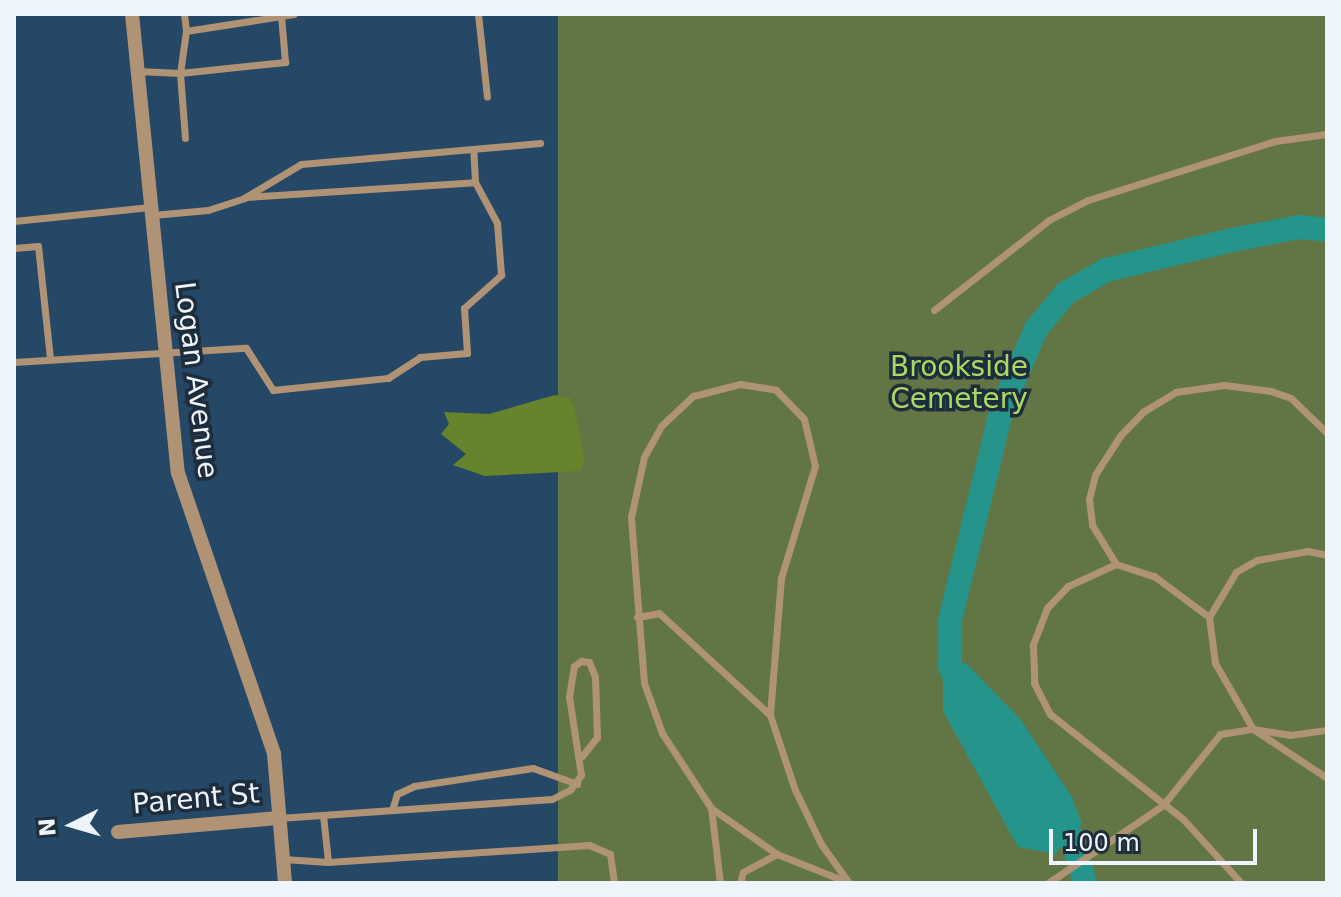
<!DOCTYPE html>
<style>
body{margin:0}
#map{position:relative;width:1341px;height:897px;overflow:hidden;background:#254866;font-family:"DejaVu Sans",sans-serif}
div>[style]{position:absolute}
.green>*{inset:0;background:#627545;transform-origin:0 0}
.forest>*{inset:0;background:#65842b}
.water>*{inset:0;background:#25958c}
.river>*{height:24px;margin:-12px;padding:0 12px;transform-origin:12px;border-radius:12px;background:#25958c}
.service>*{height:7px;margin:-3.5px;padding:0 3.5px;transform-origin:3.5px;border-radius:3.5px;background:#b09375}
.minor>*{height:14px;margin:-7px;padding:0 7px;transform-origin:7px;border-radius:7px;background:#b09375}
span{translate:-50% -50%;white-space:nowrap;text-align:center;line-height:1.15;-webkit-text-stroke:7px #1e2d3b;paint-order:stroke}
.park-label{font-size:28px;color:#acd764}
.street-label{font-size:28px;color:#edf4fc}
.frame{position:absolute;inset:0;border:16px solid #edf4fc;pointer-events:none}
.north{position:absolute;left:32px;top:785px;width:80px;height:80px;-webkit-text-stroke:6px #1e2d3b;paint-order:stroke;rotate:265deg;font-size:22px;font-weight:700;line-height:32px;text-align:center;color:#edf4fc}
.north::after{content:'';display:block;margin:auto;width:28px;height:36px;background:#edf4fc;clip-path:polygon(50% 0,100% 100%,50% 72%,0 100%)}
.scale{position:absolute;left:1049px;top:829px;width:208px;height:36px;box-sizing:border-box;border:4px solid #edf4fc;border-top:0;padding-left:10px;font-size:24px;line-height:28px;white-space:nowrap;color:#edf4fc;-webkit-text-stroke:6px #1e2d3b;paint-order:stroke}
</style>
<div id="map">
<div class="green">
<i style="left:558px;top:14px;width:769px;height:872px"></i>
</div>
<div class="forest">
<i style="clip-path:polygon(555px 395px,570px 398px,575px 411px,585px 461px,580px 471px,485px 476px,453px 465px,466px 454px,441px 434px,449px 424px,444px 412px,489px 414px)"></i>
</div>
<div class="water">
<i style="clip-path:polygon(966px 663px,1021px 720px,1072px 797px,1082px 824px,1055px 854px,1018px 847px,943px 711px,943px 673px,950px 665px)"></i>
</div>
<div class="river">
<i style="left:960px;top:693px;width:30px;rotate:-110deg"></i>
<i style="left:950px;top:665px;width:45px;rotate:-90deg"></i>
<i style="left:950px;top:620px;width:217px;rotate:-76.2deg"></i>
<i style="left:1002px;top:409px;width:87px;rotate:-67deg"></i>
<i style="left:1036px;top:329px;width:47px;rotate:-50.2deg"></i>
<i style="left:1066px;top:293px;width:46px;rotate:-29.9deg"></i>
<i style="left:1106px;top:270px;width:130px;rotate:-13.4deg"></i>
<i style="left:1232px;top:240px;width:69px;rotate:-10.8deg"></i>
<i style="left:1300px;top:227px;width:27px;rotate:6deg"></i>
<i style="left:1053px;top:814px;width:31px;rotate:52deg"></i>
<i style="left:1072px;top:838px;width:47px;rotate:73.9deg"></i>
</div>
<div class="service">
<i style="left:184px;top:14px;width:17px;rotate:83deg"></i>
<i style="left:478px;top:14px;width:83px;rotate:83.8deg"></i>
<i style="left:138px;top:71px;width:42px;rotate:2.7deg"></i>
<i style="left:180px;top:73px;width:42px;rotate:-81.9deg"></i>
<i style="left:186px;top:31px;width:109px;rotate:-8.9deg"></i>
<i style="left:185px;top:138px;width:65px;rotate:-94.4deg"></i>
<i style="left:180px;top:73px;width:106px;rotate:-6deg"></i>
<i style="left:285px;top:62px;width:47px;rotate:-94.9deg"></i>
<i style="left:246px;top:197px;width:229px;rotate:-3.7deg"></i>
<i style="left:475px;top:182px;width:33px;rotate:-93deg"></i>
<i style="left:153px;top:215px;width:55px;rotate:-5.2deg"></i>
<i style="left:208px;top:210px;width:38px;rotate:-18deg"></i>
<i style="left:244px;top:198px;width:66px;rotate:-30.8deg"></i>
<i style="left:301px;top:164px;width:240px;rotate:-5deg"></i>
<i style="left:14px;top:221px;width:137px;rotate:-5.9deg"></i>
<i style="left:14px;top:248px;width:24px;rotate:-5deg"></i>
<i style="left:38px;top:246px;width:113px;rotate:83.9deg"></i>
<i style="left:934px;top:310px;width:146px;rotate:-38deg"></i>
<i style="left:1049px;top:220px;width:44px;rotate:-27.1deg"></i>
<i style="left:1088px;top:200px;width:196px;rotate:-17.5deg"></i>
<i style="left:1275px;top:141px;width:52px;rotate:-7.7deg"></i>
<i style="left:14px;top:362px;width:232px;rotate:-3.5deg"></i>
<i style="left:246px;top:348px;width:50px;rotate:57.3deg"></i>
<i style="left:273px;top:390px;width:116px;rotate:-6deg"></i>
<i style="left:388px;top:378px;width:38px;rotate:-33deg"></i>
<i style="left:420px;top:357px;width:47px;rotate:-4.9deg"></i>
<i style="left:467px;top:353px;width:45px;rotate:-93.8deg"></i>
<i style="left:464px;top:308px;width:50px;rotate:-41.7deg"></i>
<i style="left:501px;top:275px;width:52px;rotate:-94.4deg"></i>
<i style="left:497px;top:223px;width:47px;rotate:-118.2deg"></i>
<i style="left:1327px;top:433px;width:50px;rotate:-135.8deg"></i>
<i style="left:1291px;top:398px;width:21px;rotate:-161deg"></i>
<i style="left:1271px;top:391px;width:47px;rotate:-172.7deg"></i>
<i style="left:1224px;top:385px;width:49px;rotate:171.7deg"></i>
<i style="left:1176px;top:392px;width:39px;rotate:149deg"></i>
<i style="left:1143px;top:412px;width:33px;rotate:134deg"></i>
<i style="left:1120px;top:436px;width:46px;rotate:122.7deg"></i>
<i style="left:1095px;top:475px;width:25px;rotate:104deg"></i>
<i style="left:1089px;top:499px;width:26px;rotate:83deg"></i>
<i style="left:1092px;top:525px;width:46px;rotate:58.4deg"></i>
<i style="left:1116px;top:564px;width:40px;rotate:18deg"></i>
<i style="left:1154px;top:576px;width:69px;rotate:36.7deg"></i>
<i style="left:1209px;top:617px;width:52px;rotate:-59deg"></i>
<i style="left:1236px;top:572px;width:24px;rotate:-30deg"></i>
<i style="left:1257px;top:560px;width:52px;rotate:-10deg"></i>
<i style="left:1308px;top:551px;width:19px;rotate:12deg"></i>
<i style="left:1116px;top:564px;width:53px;rotate:155.4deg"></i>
<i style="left:1068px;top:586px;width:30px;rotate:134deg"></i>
<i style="left:1047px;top:608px;width:40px;rotate:111deg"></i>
<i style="left:1033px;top:645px;width:38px;rotate:88deg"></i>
<i style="left:1034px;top:683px;width:35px;rotate:63deg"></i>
<i style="left:1050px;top:714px;width:169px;rotate:38.3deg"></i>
<i style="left:1183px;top:819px;width:86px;rotate:47.8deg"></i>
<i style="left:637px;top:617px;width:22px;rotate:-10deg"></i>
<i style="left:659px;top:613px;width:151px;rotate:42.6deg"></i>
<i style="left:1209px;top:617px;width:46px;rotate:82.6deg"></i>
<i style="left:1215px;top:663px;width:76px;rotate:60.1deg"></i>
<i style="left:1253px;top:729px;width:37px;rotate:9deg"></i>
<i style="left:1290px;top:735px;width:37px;rotate:-8deg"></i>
<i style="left:711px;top:808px;width:80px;rotate:34.9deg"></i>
<i style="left:392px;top:810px;width:17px;rotate:-73deg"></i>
<i style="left:397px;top:794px;width:19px;rotate:-25deg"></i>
<i style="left:414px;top:786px;width:120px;rotate:-8.6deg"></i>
<i style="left:533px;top:768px;width:47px;rotate:20deg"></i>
<i style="left:323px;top:815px;width:47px;rotate:83.9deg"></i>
<i style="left:279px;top:818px;width:274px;rotate:-4deg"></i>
<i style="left:552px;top:799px;width:20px;rotate:-27deg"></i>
<i style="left:570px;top:790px;width:19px;rotate:-54deg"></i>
<i style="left:581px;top:775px;width:79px;rotate:-98.7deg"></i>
<i style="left:569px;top:697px;width:31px;rotate:-81deg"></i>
<i style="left:574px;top:666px;width:9px;rotate:-36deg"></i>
<i style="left:581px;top:661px;width:8px;rotate:7deg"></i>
<i style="left:589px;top:662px;width:16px;rotate:68deg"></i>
<i style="left:595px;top:677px;width:60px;rotate:88.1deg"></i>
<i style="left:597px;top:737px;width:24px;rotate:128deg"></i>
<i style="left:283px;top:859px;width:45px;rotate:3.8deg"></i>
<i style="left:328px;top:862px;width:262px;rotate:-3.7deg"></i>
<i style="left:589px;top:845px;width:23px;rotate:23deg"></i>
<i style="left:610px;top:854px;width:29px;rotate:82deg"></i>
<i style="left:720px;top:883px;width:76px;rotate:-96.8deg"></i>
<i style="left:711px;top:808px;width:90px;rotate:-123.2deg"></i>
<i style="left:662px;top:733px;width:53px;rotate:-109.8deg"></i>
<i style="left:644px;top:683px;width:167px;rotate:-94.5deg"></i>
<i style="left:631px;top:517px;width:61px;rotate:-77.8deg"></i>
<i style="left:644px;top:457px;width:35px;rotate:-61deg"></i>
<i style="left:661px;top:426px;width:44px;rotate:-43.2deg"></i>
<i style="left:693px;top:396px;width:49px;rotate:-14.3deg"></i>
<i style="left:740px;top:384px;width:36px;rotate:9deg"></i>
<i style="left:776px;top:390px;width:40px;rotate:46deg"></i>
<i style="left:804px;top:419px;width:48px;rotate:76.8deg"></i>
<i style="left:815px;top:466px;width:117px;rotate:106.9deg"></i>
<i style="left:781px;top:578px;width:137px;rotate:94.6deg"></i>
<i style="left:770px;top:715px;width:79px;rotate:71.6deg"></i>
<i style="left:795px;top:790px;width:60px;rotate:64.3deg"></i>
<i style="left:821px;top:844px;width:48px;rotate:54.3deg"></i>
<i style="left:740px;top:883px;width:11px;rotate:-75deg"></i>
<i style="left:743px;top:872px;width:38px;rotate:-28deg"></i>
<i style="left:777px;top:854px;width:75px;rotate:21.8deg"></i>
<i style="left:1048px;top:883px;width:139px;rotate:-34.1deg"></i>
<i style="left:1163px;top:805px;width:91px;rotate:-51.2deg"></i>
<i style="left:1220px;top:734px;width:33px;rotate:-9deg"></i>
<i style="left:1253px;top:729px;width:89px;rotate:33.5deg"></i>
</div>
<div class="minor">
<i style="left:132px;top:14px;width:461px;rotate:84.3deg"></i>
<i style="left:178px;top:473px;width:297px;rotate:71.1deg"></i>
<i style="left:274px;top:754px;width:129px;rotate:85.1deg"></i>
<i style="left:118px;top:832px;width:162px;rotate:-5deg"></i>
</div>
<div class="park-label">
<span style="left:959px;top:383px">Brookside<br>Cemetery</span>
</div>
<div class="street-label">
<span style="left:196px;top:380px;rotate:83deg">Logan Avenue</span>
<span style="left:196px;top:799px;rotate:-5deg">Parent St</span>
</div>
<div class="frame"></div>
<div class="north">N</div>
<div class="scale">100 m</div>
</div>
